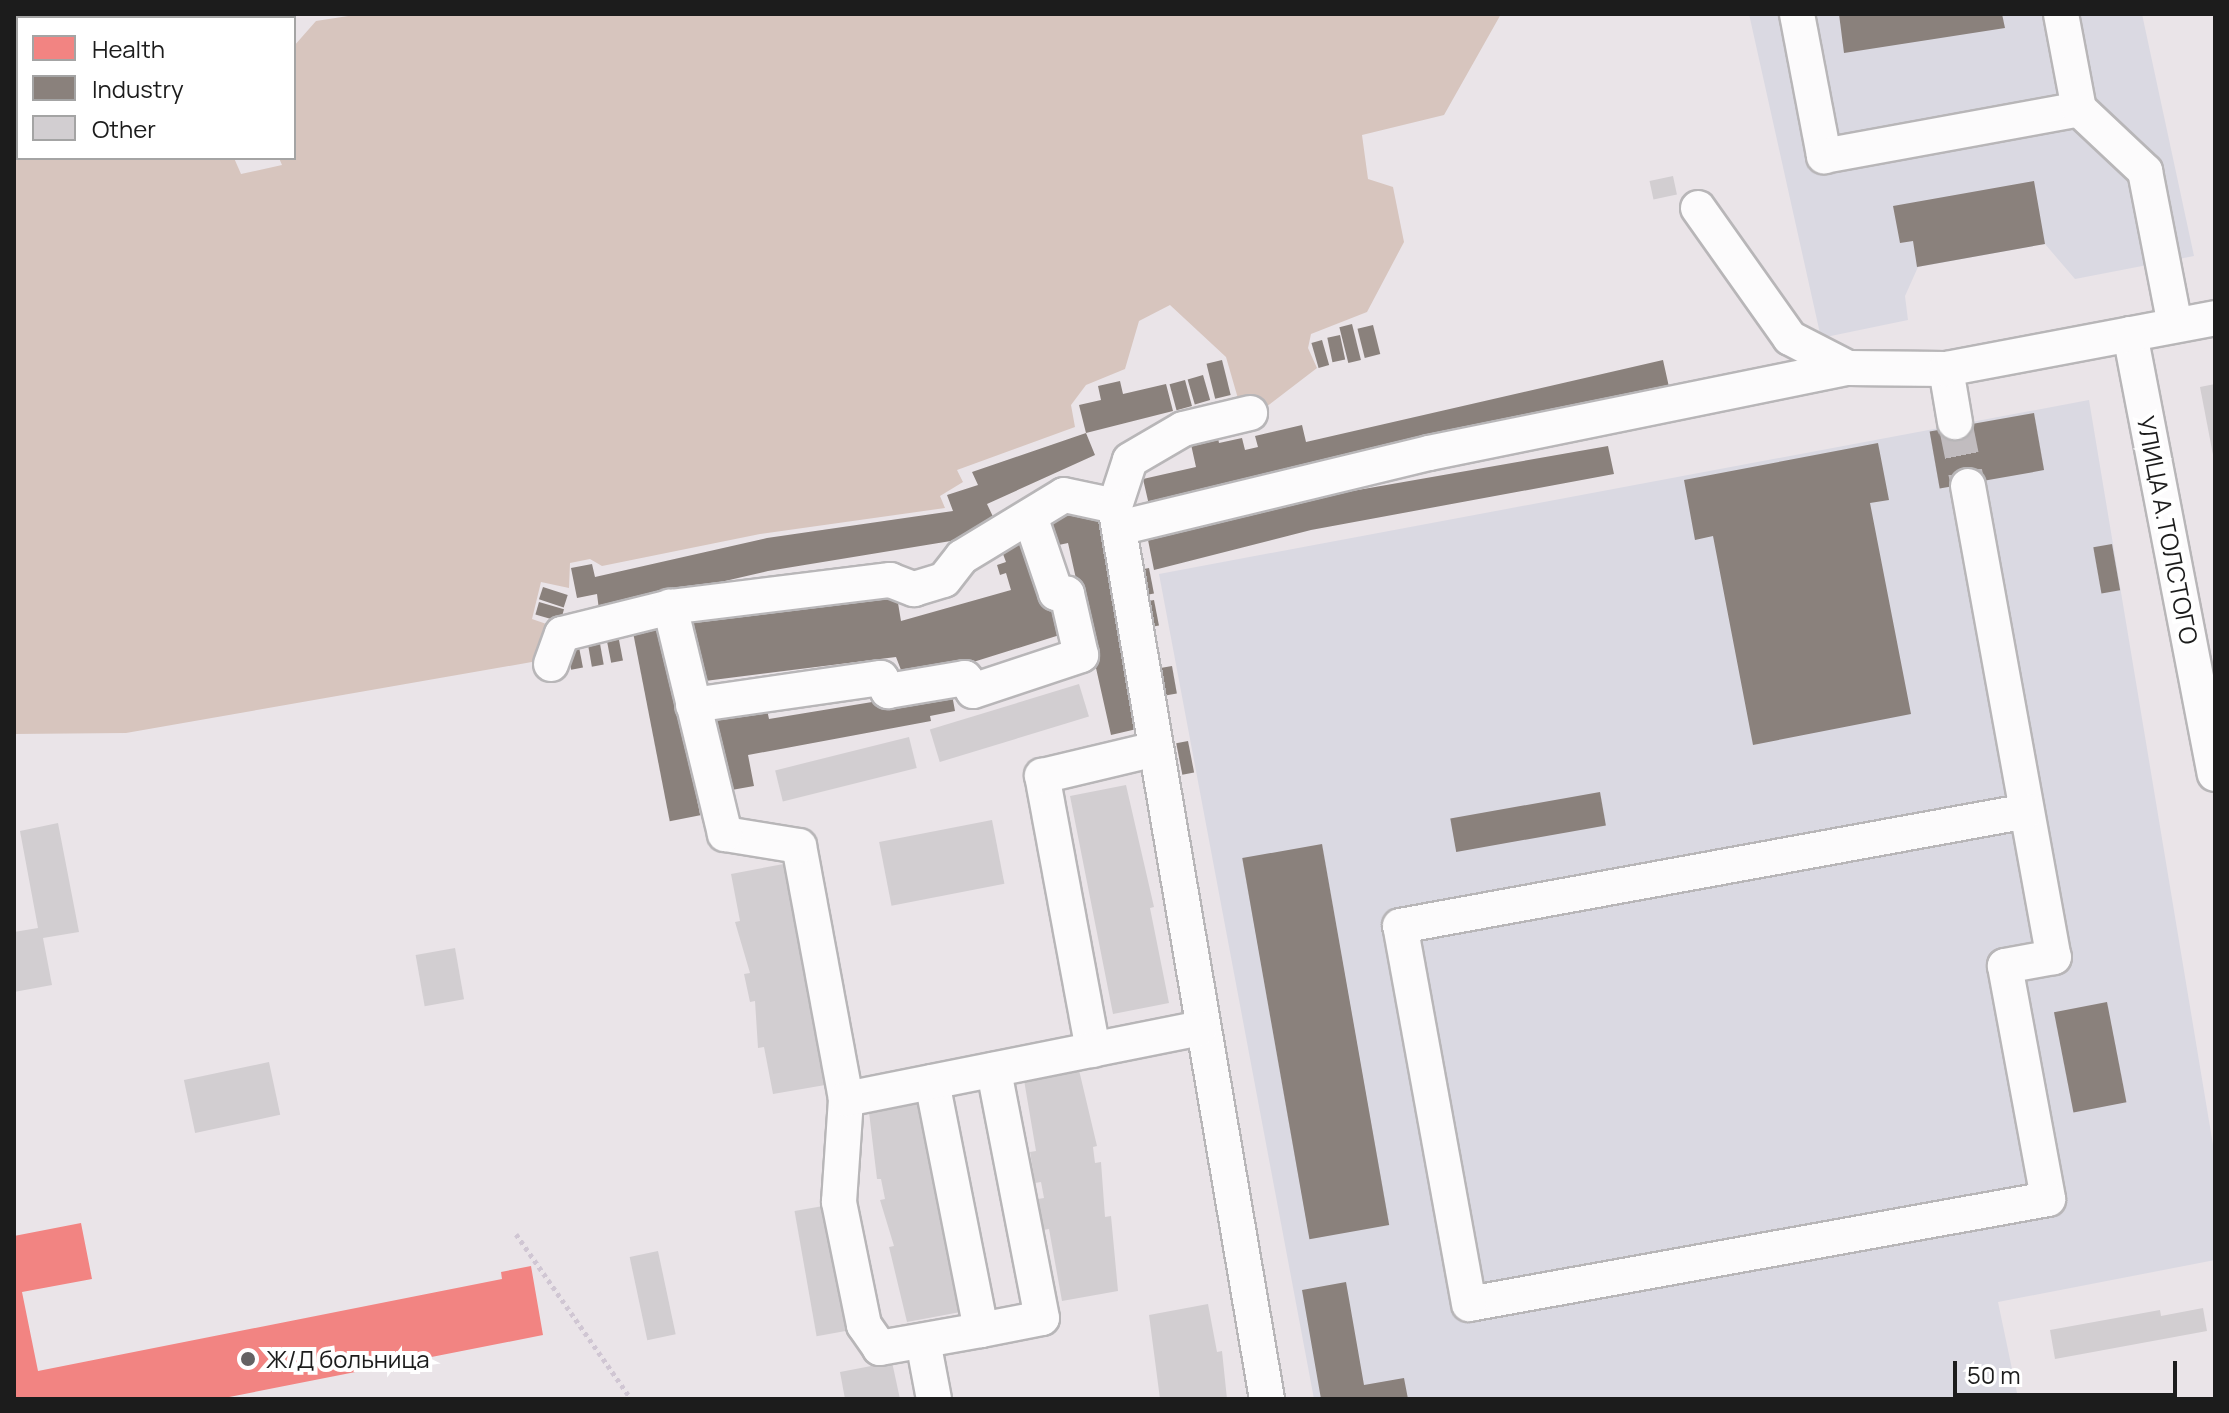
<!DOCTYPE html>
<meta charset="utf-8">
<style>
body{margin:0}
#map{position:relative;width:2229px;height:1413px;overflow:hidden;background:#eae4e8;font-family:Manrope,sans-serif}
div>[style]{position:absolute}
.industrial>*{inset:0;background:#dad9e2}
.forest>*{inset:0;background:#d7c5be}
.health>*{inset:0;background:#f28482}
.industry>*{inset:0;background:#8a817c;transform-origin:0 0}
.building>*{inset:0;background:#d2ced1;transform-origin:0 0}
.minor-tunnel>*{height:34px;margin-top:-17px;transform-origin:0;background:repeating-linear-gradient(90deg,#c1bcbf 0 34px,transparent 0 51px)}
.path>*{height:5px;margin-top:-2.5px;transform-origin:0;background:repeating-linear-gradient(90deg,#d0c6d3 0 4px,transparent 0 8px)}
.roads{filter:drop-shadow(2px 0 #b8b6b8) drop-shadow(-2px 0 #b8b6b8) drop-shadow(0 2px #b8b6b8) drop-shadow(0 -2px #b8b6b8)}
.minor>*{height:34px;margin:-17px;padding:0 17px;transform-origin:17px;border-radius:17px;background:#fcfbfc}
.dots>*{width:22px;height:22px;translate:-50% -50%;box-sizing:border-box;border:4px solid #fff;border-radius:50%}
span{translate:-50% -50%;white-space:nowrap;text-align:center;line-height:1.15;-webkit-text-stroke:8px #fff;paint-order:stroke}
.street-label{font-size:24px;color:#1c1c1c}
.poi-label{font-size:24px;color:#1c1c1c}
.left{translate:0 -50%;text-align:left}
.frame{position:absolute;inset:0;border:16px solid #1c1c1c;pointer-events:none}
.legend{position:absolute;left:16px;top:16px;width:280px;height:144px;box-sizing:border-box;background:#fff;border:2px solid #a4a4a4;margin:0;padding:10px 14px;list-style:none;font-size:24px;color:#1c1c1c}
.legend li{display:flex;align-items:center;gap:16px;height:40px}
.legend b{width:40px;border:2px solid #a4a4a4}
.scale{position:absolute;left:1953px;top:1361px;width:224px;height:36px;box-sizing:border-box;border:4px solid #1c1c1c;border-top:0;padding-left:10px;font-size:24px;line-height:28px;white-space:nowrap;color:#1c1c1c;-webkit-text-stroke:6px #fff;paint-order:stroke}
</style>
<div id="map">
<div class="industrial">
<i style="clip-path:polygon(1749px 14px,2142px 14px,2194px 256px,2075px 279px,2045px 244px,1918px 267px,1905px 296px,1908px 320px,1821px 338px)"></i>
<i style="clip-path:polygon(2089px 400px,2215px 1157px,2215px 1260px,1998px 1302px,2017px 1393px,1985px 1399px,1314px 1399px,1159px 574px)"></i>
</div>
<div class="forest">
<i style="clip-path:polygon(361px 14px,1501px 14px,1444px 115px,1362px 135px,1368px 179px,1393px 187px,1404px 242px,1367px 312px,1311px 334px,1308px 348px,1317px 368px,1266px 407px,1239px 402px,1226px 357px,1170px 305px,1139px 321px,1125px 369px,1086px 385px,1071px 405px,1075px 427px,957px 470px,963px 482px,940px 496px,945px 508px,760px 534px,602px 566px,590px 559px,570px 563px,569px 588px,541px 582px,532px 619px,555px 627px,543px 660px,126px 733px,14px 734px,14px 70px,18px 69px,18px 158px,234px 158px,241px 174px,282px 165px,279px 158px,294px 158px,294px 46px,316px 21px)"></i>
</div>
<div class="health">
<i style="clip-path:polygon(81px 1223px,92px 1279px,22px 1292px,38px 1371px,502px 1279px,501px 1272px,531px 1266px,543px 1335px,219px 1399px,14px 1399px,14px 1236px)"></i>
</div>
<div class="industry">
<i style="clip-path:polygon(1839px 14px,2002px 14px,2005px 28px,1844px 53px)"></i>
<i style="clip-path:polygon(2034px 181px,2045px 244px,1917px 267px,1913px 241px,1900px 243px,1893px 206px)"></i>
<i style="left:1352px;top:324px;width:37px;height:13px;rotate:76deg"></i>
<i style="left:1373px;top:325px;width:30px;height:16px;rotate:76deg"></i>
<i style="left:1340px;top:335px;width:25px;height:13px;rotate:78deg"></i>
<i style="left:1322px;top:340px;width:26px;height:11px;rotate:74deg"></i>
<i style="left:1222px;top:360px;width:36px;height:16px;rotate:76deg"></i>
<i style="clip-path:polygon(1663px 360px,1669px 387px,1149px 505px,1143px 479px,1196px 467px,1190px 440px,1217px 434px,1219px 443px,1242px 438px,1245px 450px,1258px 447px,1255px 436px,1302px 425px,1306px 442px)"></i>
<i style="left:1203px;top:375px;width:26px;height:16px;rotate:74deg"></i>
<i style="left:1185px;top:380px;width:27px;height:16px;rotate:75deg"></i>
<i style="clip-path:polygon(1120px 381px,1123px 394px,1166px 384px,1173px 411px,1086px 433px,1079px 405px,1101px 400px,1098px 386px)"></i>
<i style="left:2034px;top:413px;width:58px;height:106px;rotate:80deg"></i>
<i style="clip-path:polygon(1086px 433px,1095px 455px,987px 504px,996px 523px,963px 539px,768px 571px,599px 610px,597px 594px,577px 598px,571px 568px,592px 564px,595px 577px,767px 538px,953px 511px,947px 495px,978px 485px,972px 472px)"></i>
<i style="clip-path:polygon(1878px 443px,1889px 500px,1870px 503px,1911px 714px,1753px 745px,1713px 536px,1695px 540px,1684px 480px)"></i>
<i style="clip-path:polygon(1608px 446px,1614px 474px,1311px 530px,1154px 570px,1148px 540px,1301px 500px)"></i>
<i style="clip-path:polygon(1099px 509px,1115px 582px,1109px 583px,1141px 728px,1111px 735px,1068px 543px,1054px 546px,1048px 520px)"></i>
<i style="clip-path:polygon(1025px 538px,1048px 609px,1057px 606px,1066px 633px,906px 683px,896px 657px,697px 682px,688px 623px,897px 597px,901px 621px,1011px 590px,1006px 573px,1000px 575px,997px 565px,1006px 562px,1000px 546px)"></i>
<i style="left:2112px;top:544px;width:47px;height:19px;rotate:80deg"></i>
<i style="left:1149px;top:568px;width:26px;height:12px;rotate:79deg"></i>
<i style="left:543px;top:587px;width:26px;height:13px;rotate:18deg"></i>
<i style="left:1154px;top:600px;width:26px;height:11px;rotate:79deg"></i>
<i style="left:539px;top:602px;width:26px;height:13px;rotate:16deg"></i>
<i style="left:662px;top:619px;width:200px;height:31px;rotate:79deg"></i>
<i style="left:618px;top:635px;width:26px;height:12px;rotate:79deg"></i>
<i style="left:599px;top:638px;width:27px;height:12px;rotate:80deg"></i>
<i style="left:578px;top:642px;width:26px;height:12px;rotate:79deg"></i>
<i style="left:1172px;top:666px;width:28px;height:19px;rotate:80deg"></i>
<i style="clip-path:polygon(951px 689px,955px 711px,930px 716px,931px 721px,748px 755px,754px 786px,726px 791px,712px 716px,766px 705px,769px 719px)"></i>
<i style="left:1188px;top:741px;width:32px;height:12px;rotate:79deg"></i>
<i style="left:1600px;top:792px;width:34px;height:152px;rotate:80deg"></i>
<i style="left:1322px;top:844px;width:387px;height:81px;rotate:80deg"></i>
<i style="left:2107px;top:1002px;width:102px;height:54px;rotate:79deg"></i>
<i style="clip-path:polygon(1346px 1282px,1364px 1385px,1404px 1378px,1408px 1399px,1321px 1399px,1302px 1290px)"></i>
</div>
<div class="building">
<i style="left:1673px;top:176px;width:19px;height:24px;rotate:78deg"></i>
<i style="clip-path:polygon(2215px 384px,2215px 460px,2214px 460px,2200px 387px)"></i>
<i style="left:1079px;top:684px;width:34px;height:156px;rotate:73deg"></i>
<i style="left:909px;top:737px;width:32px;height:138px;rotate:76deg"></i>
<i style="clip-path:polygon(1126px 785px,1154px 907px,1150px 908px,1169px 1003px,1113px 1014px,1070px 796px)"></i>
<i style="left:992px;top:820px;width:65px;height:115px;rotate:79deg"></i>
<i style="clip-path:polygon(58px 823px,79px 932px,43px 938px,52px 985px,14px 992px,14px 932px,38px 928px,20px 831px)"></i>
<i style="clip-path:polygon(789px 863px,831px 1084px,773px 1094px,764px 1047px,758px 1048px,755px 1001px,750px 1002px,744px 974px,750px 973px,735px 922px,740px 921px,731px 874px)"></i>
<i style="left:455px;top:948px;width:52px;height:40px;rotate:80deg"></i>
<i style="left:269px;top:1062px;width:54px;height:87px;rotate:78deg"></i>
<i style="clip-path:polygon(1079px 1070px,1097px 1146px,1093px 1147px,1095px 1163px,1101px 1162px,1105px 1217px,1111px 1216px,1118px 1291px,1062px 1301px,1049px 1229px,1043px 1230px,1038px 1199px,1044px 1198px,1041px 1182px,1035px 1183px,1030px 1152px,1036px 1151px,1024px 1080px)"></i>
<i style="clip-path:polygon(926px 1093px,966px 1311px,907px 1322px,889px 1247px,894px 1246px,880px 1200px,885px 1199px,881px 1179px,877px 1179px,868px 1104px)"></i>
<i style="left:829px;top:1205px;width:127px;height:35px;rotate:80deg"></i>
<i style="left:658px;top:1251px;width:85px;height:29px;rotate:78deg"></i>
<i style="clip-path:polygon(1208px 1304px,1217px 1352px,1222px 1351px,1227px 1399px,1160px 1399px,1149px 1315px)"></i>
<i style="clip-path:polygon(2203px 1308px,2207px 1331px,2055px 1359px,2050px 1330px,2160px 1310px,2161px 1316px)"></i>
<i style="clip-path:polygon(892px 1362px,900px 1399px,845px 1399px,840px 1372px)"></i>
</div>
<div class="minor-tunnel">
<i style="left:1955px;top:422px;width:65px;rotate:78.5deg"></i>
</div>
<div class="path">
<i style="left:516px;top:1234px;width:201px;rotate:55.1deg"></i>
</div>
<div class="roads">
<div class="minor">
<i style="left:1797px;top:14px;width:145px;rotate:79.2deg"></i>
<i style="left:1824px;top:156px;width:259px;rotate:-10.4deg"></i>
<i style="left:2061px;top:14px;width:97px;rotate:79.3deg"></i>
<i style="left:2079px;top:109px;width:91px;rotate:43.2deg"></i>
<i style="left:2145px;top:171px;width:157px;rotate:79deg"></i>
<i style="left:1698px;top:208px;width:159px;rotate:54.7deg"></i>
<i style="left:1790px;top:338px;width:65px;rotate:27.3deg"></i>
<i style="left:2130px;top:334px;width:448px;rotate:79.1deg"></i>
<i style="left:1946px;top:369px;width:54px;rotate:80.4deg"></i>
<i style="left:1968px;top:486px;width:479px;rotate:79.7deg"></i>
<i style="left:2054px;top:957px;width:50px;rotate:169.6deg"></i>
<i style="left:2005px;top:966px;width:237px;rotate:79.5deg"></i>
<i style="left:2048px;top:1199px;width:588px;rotate:169.72deg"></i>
<i style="left:1469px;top:1304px;width:384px;rotate:-100.3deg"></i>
<i style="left:1400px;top:926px;width:637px;rotate:-10.39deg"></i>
<i style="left:1115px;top:506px;width:48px;rotate:-71.9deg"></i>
<i style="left:1130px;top:460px;width:61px;rotate:-30.3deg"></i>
<i style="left:1183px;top:429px;width:69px;rotate:-13.4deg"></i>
<i style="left:1119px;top:528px;width:319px;rotate:-13.6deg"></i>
<i style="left:1429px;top:453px;width:428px;rotate:-11.5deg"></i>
<i style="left:1848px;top:368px;width:98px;rotate:0.6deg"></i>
<i style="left:1946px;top:369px;width:274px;rotate:-10.7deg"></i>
<i style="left:551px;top:664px;width:32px;rotate:-70deg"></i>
<i style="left:562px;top:634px;width:111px;rotate:-14deg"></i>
<i style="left:693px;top:705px;width:190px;rotate:-8.2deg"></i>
<i style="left:881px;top:678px;width:15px;rotate:62deg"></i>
<i style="left:888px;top:691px;width:78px;rotate:-9.6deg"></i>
<i style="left:965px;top:678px;width:15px;rotate:58deg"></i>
<i style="left:973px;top:691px;width:114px;rotate:-18.4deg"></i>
<i style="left:1081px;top:655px;width:63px;rotate:-102.9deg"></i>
<i style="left:1067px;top:594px;width:11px;rotate:-175deg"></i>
<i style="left:1056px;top:593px;width:81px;rotate:-108.7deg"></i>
<i style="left:1093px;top:1050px;width:279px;rotate:-100.5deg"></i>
<i style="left:1042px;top:776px;width:116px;rotate:-13.4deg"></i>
<i style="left:932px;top:1082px;width:253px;rotate:78.8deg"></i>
<i style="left:981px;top:1330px;width:103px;rotate:169.9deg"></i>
<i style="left:880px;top:1348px;width:28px;rotate:-125deg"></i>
<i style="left:864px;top:1325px;width:126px;rotate:-101.5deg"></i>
<i style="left:839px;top:1202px;width:103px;rotate:-86.1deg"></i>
<i style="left:846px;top:1099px;width:257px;rotate:-100.5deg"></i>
<i style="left:799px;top:846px;width:75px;rotate:-170.8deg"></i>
<i style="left:725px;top:834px;width:234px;rotate:-103.6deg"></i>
<i style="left:670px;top:607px;width:222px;rotate:-7deg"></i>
<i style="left:890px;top:580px;width:26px;rotate:21deg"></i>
<i style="left:914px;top:589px;width:31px;rotate:-17deg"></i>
<i style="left:944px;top:580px;width:29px;rotate:-52deg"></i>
<i style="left:962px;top:557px;width:119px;rotate:-31.3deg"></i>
<i style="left:1064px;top:495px;width:52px;rotate:12.2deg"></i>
<i style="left:1115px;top:506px;width:906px;rotate:80.34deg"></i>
<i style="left:846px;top:1099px;width:361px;rotate:-11.3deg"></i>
<i style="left:981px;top:1330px;width:62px;rotate:-11.1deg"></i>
<i style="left:1042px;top:1318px;width:253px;rotate:-101deg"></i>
<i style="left:923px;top:1341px;width:59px;rotate:79.3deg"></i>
</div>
</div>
<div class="dots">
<i style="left:248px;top:1359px;background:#646263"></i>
</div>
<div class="street-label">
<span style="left:2168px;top:530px;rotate:79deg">УЛИЦА А.ТОЛСТОГО</span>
</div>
<div class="poi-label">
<span class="left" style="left:266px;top:1359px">Ж/Д больница</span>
</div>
<div class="frame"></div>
<ul class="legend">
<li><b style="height:22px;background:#f28482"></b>Health</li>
<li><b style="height:22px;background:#8a817c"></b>Industry</li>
<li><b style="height:22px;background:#d2ced1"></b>Other</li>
</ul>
<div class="scale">50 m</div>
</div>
